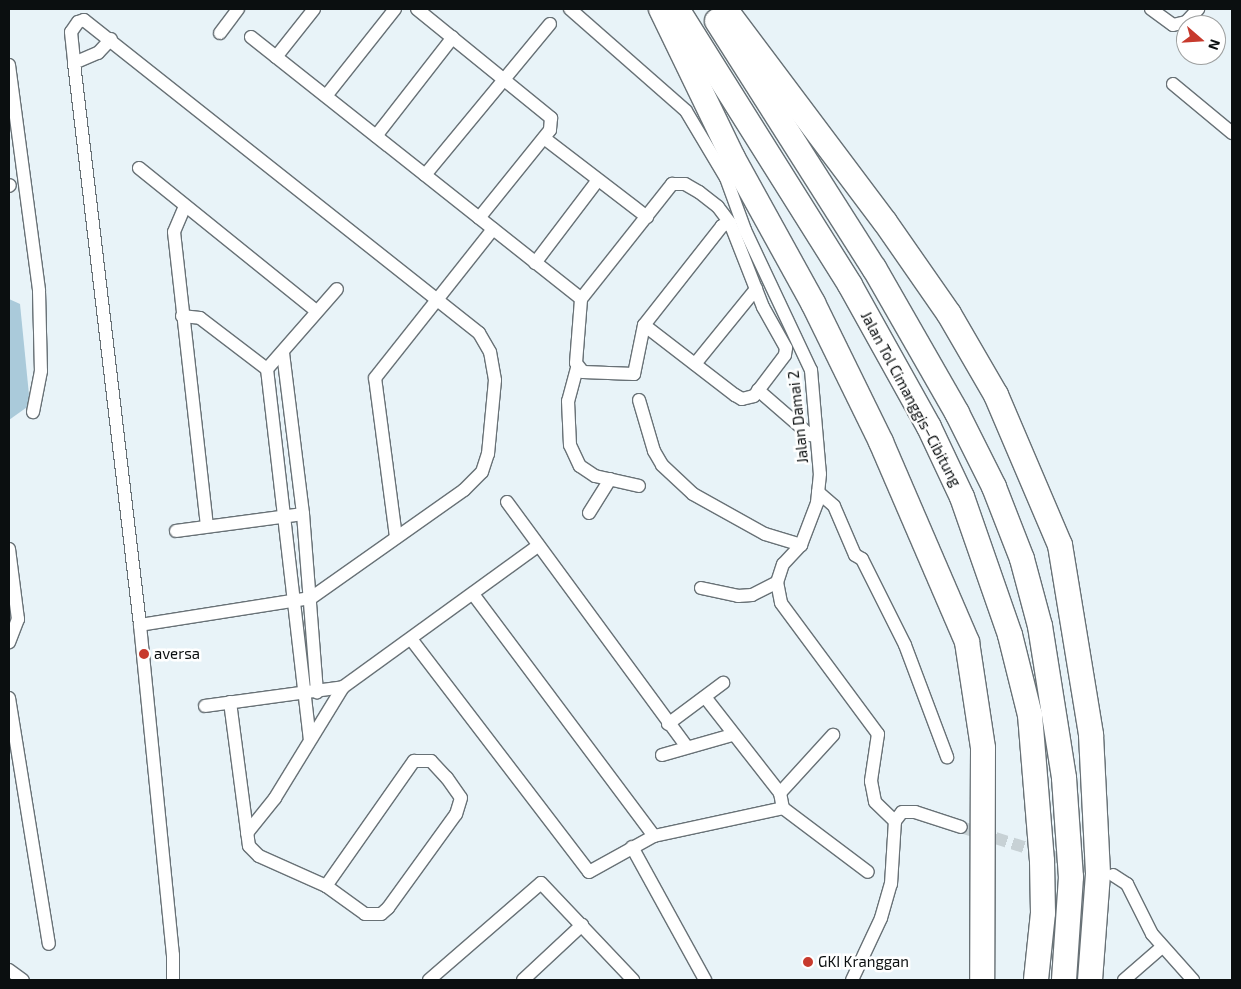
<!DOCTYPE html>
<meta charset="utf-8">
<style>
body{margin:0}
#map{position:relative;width:1241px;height:989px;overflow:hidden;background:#e8f3f8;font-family:"Exo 2",sans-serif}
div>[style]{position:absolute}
.green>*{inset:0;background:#aacada}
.minor-tunnel>*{height:12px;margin-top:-6px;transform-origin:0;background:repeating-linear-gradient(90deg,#c7d1d5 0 12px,transparent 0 18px)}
.roads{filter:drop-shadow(1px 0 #687176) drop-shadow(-1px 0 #687176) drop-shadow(0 1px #687176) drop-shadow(0 -1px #687176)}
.minor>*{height:12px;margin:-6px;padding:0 6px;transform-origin:6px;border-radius:6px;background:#fff}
.motorway>*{height:24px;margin:-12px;padding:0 12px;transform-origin:12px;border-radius:12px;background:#fff}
.dots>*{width:14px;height:14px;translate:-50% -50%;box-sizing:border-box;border:2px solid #fff;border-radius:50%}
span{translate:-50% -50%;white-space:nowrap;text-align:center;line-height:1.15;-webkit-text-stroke:5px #fff;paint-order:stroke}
.street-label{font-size:15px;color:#0b0f10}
.poi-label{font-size:15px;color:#0b0f10}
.left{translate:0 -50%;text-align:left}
.frame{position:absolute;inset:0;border:10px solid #0b0f10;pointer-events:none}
.north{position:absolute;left:1176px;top:15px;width:50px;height:50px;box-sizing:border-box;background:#fff;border:1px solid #9d9f9f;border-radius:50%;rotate:109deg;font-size:14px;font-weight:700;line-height:20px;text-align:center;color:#0b0f10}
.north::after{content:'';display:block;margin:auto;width:18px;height:22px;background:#c73a2d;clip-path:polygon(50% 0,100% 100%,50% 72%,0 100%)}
</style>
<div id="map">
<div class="green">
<i style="clip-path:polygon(9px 299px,20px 304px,30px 405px,9px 420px)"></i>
</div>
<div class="minor-tunnel">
<i style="left:961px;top:827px;width:148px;rotate:17.7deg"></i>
</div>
<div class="roads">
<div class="minor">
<i style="left:417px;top:9px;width:173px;rotate:39.1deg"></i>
<i style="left:551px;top:118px;width:12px;rotate:95deg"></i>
<i style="left:550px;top:130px;width:113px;rotate:128.9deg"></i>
<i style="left:570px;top:9px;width:154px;rotate:41.3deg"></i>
<i style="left:686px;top:111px;width:78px;rotate:59.2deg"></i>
<i style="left:726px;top:178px;width:55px;rotate:69.9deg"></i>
<i style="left:745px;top:230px;width:155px;rotate:64.8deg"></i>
<i style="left:811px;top:370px;width:104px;rotate:85.1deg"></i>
<i style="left:820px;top:474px;width:29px;rotate:96deg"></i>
<i style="left:817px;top:503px;width:45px;rotate:110.9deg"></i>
<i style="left:801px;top:545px;width:26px;rotate:133deg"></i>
<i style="left:783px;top:564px;width:19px;rotate:108deg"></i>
<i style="left:777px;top:582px;width:21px;rotate:79deg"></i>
<i style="left:781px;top:603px;width:163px;rotate:53.5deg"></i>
<i style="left:878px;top:734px;width:48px;rotate:98.5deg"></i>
<i style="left:871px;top:781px;width:21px;rotate:79deg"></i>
<i style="left:875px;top:802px;width:28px;rotate:44deg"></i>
<i style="left:1151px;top:9px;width:27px;rotate:36deg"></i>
<i style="left:1173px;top:25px;width:13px;rotate:-13deg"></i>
<i style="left:1186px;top:22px;width:18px;rotate:-47deg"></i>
<i style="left:220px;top:33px;width:30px;rotate:-53deg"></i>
<i style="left:251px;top:37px;width:421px;rotate:38.4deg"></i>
<i style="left:276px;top:57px;width:61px;rotate:-51.6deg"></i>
<i style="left:74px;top:63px;width:26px;rotate:-23deg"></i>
<i style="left:98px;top:53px;width:19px;rotate:-47deg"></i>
<i style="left:9px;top:65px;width:228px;rotate:82.4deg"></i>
<i style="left:39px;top:291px;width:80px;rotate:88.6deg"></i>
<i style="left:41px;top:371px;width:42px;rotate:101deg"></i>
<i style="left:1173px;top:84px;width:77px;rotate:39.7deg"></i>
<i style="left:326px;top:96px;width:111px;rotate:-51.6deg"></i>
<i style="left:376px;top:136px;width:125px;rotate:-52.1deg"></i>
<i style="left:544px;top:138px;width:130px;rotate:37.5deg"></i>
<i style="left:139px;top:168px;width:228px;rotate:38.9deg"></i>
<i style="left:425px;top:175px;width:196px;rotate:-50.4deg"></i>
<i style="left:9px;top:186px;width:1px;rotate:-45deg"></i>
<i style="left:185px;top:206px;width:28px;rotate:113deg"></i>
<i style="left:174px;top:232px;width:296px;rotate:83.6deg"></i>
<i style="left:535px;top:263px;width:104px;rotate:-52.8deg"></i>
<i style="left:182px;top:316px;width:18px;rotate:6deg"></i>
<i style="left:200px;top:318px;width:84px;rotate:37.3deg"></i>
<i style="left:267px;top:369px;width:106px;rotate:-48.8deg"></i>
<i style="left:644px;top:325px;width:115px;rotate:37.6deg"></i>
<i style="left:735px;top:395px;width:8px;rotate:30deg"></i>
<i style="left:742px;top:399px;width:12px;rotate:-14deg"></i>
<i style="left:754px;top:396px;width:51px;rotate:-52.9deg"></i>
<i style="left:785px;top:355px;width:7px;rotate:-82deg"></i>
<i style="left:786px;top:348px;width:47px;rotate:-119.3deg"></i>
<i style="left:763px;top:307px;width:90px;rotate:-111.4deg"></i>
<i style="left:730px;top:223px;width:9px;rotate:159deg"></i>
<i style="left:722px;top:226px;width:126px;rotate:128.2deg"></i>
<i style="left:644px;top:325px;width:50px;rotate:101.5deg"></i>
<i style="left:634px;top:374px;width:51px;rotate:-177.8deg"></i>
<i style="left:583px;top:372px;width:11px;rotate:-128deg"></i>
<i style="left:576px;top:363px;width:64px;rotate:-85.5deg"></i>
<i style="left:581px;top:299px;width:147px;rotate:-51.6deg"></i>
<i style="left:672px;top:184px;width:13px"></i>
<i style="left:685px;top:184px;width:16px;rotate:30deg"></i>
<i style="left:699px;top:192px;width:24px;rotate:38deg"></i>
<i style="left:718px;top:207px;width:20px;rotate:53deg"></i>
<i style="left:283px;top:353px;width:162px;rotate:82.9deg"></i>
<i style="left:303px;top:514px;width:179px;rotate:85.5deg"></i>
<i style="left:695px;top:364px;width:97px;rotate:-50.9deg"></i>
<i style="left:577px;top:368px;width:34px;rotate:105deg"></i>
<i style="left:568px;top:401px;width:44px;rotate:87.4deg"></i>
<i style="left:570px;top:445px;width:23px;rotate:65deg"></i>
<i style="left:580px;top:466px;width:18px;rotate:34deg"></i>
<i style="left:595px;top:476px;width:45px;rotate:12.8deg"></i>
<i style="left:267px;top:369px;width:372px;rotate:83.4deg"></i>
<i style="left:758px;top:390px;width:69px;rotate:40.9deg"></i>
<i style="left:639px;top:400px;width:53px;rotate:73.6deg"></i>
<i style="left:654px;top:451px;width:16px;rotate:60deg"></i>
<i style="left:662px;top:465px;width:42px;rotate:43.1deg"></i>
<i style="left:693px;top:494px;width:82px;rotate:29.1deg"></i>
<i style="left:765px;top:534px;width:38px;rotate:17deg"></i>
<i style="left:818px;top:492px;width:21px;rotate:41deg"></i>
<i style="left:834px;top:506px;width:53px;rotate:66.8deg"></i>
<i style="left:855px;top:555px;width:8px;rotate:30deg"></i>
<i style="left:862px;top:559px;width:96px;rotate:63.4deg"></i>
<i style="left:905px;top:645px;width:120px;rotate:69.4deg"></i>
<i style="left:507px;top:502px;width:304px;rotate:53.7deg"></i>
<i style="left:589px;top:513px;width:40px;rotate:-58deg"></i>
<i style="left:176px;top:531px;width:128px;rotate:-7.6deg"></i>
<i style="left:396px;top:537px;width:160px;rotate:-97.5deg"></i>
<i style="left:375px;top:378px;width:190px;rotate:-51.6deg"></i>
<i style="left:9px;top:549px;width:71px;rotate:82.7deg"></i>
<i style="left:18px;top:619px;width:25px;rotate:111deg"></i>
<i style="left:701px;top:588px;width:38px;rotate:12deg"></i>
<i style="left:738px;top:596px;width:14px;rotate:-4deg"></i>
<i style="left:752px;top:595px;width:28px;rotate:-27deg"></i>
<i style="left:473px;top:594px;width:302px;rotate:53.2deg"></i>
<i style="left:140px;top:625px;width:173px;rotate:-9deg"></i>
<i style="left:311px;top:598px;width:187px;rotate:-35.2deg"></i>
<i style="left:464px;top:490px;width:25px;rotate:-45deg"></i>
<i style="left:482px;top:472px;width:19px;rotate:-72deg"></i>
<i style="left:488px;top:454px;width:74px;rotate:-84.6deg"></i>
<i style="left:495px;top:380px;width:28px;rotate:-100deg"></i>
<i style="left:490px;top:352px;width:22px;rotate:-120deg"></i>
<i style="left:479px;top:333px;width:504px;rotate:-141.61deg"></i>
<i style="left:84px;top:20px;width:6px;rotate:162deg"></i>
<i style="left:78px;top:22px;width:12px;rotate:125deg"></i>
<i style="left:71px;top:32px;width:31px;rotate:84deg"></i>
<i style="left:74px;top:63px;width:566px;rotate:83.3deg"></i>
<i style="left:140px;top:625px;width:332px;rotate:84.3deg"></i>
<i style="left:173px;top:955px;width:25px;rotate:90deg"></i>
<i style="left:411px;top:639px;width:293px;rotate:52.6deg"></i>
<i style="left:589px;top:872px;width:74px;rotate:-29deg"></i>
<i style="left:654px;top:836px;width:132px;rotate:-12.2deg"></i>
<i style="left:705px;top:697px;width:122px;rotate:52deg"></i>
<i style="left:780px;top:793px;width:15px;rotate:79deg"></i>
<i style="left:783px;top:808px;width:106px;rotate:37deg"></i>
<i style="left:9px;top:698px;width:249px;rotate:80.8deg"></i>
<i style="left:230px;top:702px;width:145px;rotate:82.5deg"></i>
<i style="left:249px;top:846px;width:14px;rotate:45deg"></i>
<i style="left:259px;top:856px;width:73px;rotate:24.1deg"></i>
<i style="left:205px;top:706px;width:139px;rotate:-7.8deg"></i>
<i style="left:343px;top:687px;width:241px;rotate:-35.9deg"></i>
<i style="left:668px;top:724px;width:69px;rotate:-36.7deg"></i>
<i style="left:662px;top:755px;width:73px;rotate:-15.9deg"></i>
<i style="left:414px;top:761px;width:17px"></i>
<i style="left:431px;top:761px;width:23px;rotate:47deg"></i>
<i style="left:447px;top:778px;width:24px;rotate:55deg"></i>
<i style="left:461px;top:798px;width:17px;rotate:107deg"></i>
<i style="left:456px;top:814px;width:116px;rotate:125.9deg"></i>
<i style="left:388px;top:908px;width:9px;rotate:139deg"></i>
<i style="left:381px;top:914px;width:16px;rotate:180deg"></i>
<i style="left:365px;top:914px;width:48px;rotate:-144.3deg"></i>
<i style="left:326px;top:886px;width:153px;rotate:-54.9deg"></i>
<i style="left:780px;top:793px;width:79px;rotate:-47.6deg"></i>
<i style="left:247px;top:833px;width:45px;rotate:-51.3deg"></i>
<i style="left:275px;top:798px;width:130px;rotate:-58.5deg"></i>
<i style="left:632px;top:847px;width:152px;rotate:61.2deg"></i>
<i style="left:1113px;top:875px;width:17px;rotate:33deg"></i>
<i style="left:1127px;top:884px;width:56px;rotate:63.4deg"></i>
<i style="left:1152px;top:934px;width:62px;rotate:48.3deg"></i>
<i style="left:9px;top:970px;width:17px;rotate:36deg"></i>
<i style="left:429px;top:980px;width:148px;rotate:-40.9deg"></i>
<i style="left:541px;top:883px;width:134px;rotate:46.5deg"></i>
<i style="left:523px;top:980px;width:81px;rotate:-43deg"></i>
<i style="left:852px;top:980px;width:68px;rotate:-64.9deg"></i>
<i style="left:881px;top:918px;width:35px;rotate:-74deg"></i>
<i style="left:891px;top:884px;width:63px;rotate:-86.4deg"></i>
<i style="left:895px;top:821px;width:11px;rotate:-52deg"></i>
<i style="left:902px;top:812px;width:13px"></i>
<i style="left:915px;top:812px;width:48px;rotate:18.1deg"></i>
<i style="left:1124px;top:980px;width:50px;rotate:-41deg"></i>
</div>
<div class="motorway">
<i style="left:661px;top:9px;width:165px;rotate:64.2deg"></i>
<i style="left:733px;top:158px;width:166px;rotate:61.1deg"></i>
<i style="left:813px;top:303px;width:155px;rotate:63.9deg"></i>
<i style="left:881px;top:442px;width:218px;rotate:66.7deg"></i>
<i style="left:967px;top:642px;width:107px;rotate:81.4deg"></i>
<i style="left:983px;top:748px;width:232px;rotate:90.2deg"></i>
<i style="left:677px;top:9px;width:326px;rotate:57.9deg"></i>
<i style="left:850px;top:285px;width:162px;rotate:60.9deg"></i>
<i style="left:929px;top:427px;width:77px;rotate:64.8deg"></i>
<i style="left:962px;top:497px;width:146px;rotate:70.8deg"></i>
<i style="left:1010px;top:635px;width:82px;rotate:76deg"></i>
<i style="left:1030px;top:715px;width:146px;rotate:85.3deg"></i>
<i style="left:1042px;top:861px;width:52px;rotate:88.9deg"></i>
<i style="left:1043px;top:913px;width:67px;rotate:96deg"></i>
<i style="left:725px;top:9px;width:266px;rotate:53.1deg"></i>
<i style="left:885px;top:222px;width:112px;rotate:55.2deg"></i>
<i style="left:949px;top:314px;width:94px;rotate:59.9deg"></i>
<i style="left:996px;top:395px;width:163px;rotate:66.9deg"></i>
<i style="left:1060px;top:545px;width:193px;rotate:80.7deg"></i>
<i style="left:1091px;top:735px;width:139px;rotate:87.1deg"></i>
<i style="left:1098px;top:874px;width:106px;rotate:94.3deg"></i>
<i style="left:717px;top:21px;width:293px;rotate:57.6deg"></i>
<i style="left:874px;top:268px;width:167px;rotate:60.2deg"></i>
<i style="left:957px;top:413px;width:83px;rotate:63.4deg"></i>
<i style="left:994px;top:487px;width:77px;rotate:68.7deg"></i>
<i style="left:1022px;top:559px;width:69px;rotate:75deg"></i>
<i style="left:1040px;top:626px;width:154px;rotate:81deg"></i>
<i style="left:1064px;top:778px;width:99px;rotate:86deg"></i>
<i style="left:1071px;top:877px;width:103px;rotate:93.9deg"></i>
</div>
</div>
<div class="dots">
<i style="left:144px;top:654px;background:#c73a2d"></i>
<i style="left:808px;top:962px;background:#c73a2d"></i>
</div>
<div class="street-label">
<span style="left:911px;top:399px;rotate:62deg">Jalan Tol Cimanggis–Cibitung</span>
<span style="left:798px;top:417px;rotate:-96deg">Jalan Damai 2</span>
</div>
<div class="poi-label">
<span class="left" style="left:154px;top:654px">aversa</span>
<span class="left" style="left:818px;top:962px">GKI Kranggan</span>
</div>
<div class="frame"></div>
<div class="north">N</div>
</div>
